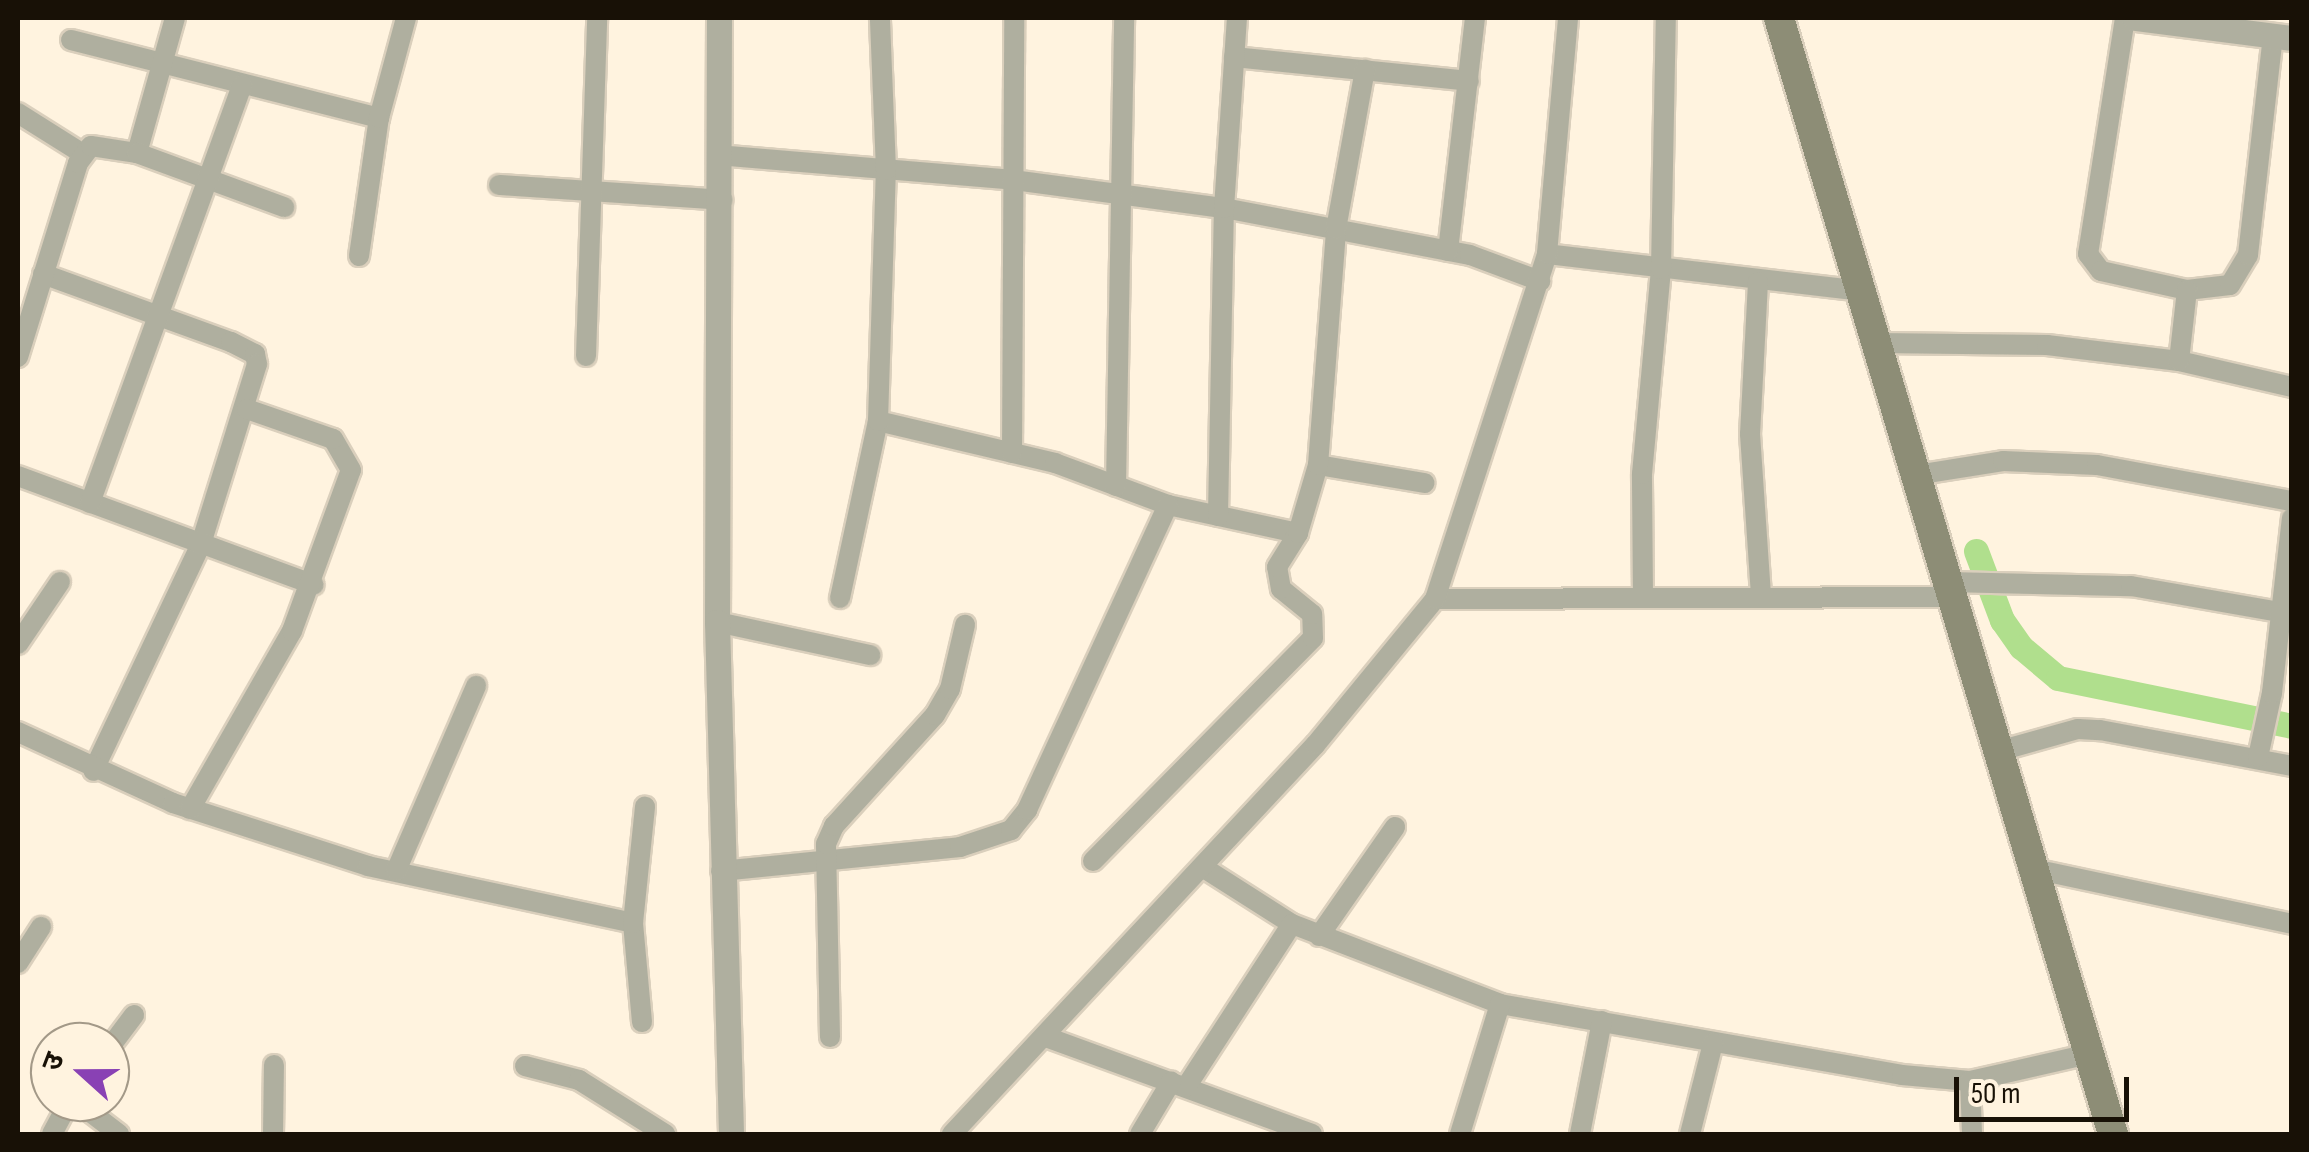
<!DOCTYPE html>
<meta charset="utf-8">
<style>
body{margin:0}
#map{position:relative;width:2309px;height:1152px;overflow:hidden;background:#fff3df;font-family:"Sofia Sans Condensed","Noto Sans Devanagari",sans-serif}
div>[style]{position:absolute}
.canal>*{height:25px;margin:-12.5px;padding:0 12.5px;transform-origin:12.5px;border-radius:12.5px;background:#b0df8d}
.roads{filter:drop-shadow(2px 0 #dacfbc) drop-shadow(-2px 0 #dacfbc) drop-shadow(0 2px #dacfbc) drop-shadow(0 -2px #dacfbc)}
.minor>*{height:20px;margin:-10px;padding:0 10px;transform-origin:10px;border-radius:10px;background:#afaf9f}
.tertiary>*{height:25px;margin:-12.5px;padding:0 12.5px;transform-origin:12.5px;border-radius:12.5px;background:#afaf9f}
.secondary>*{height:30px;margin:-15px;padding:0 15px;transform-origin:15px;border-radius:15px;background:#8d8d76}
span{translate:-50% -50%;white-space:nowrap;text-align:center;line-height:1.15;-webkit-text-stroke:10px #fff3df;paint-order:stroke}
.frame{position:absolute;inset:0;border:20px solid #181106;pointer-events:none}
.north{position:absolute;left:30px;top:1022px;width:100px;height:100px;box-sizing:border-box;background:#fff3df;border:2px solid #a39988;border-radius:50%;rotate:291deg;font-size:28px;font-weight:700;line-height:40px;text-align:center;color:#181106}
.north::after{content:'';display:block;margin:auto;width:35px;height:45px;background:#8941b4;clip-path:polygon(50% 0,100% 100%,50% 72%,0 100%)}
.scale{position:absolute;left:1954px;top:1077px;width:175px;height:45px;box-sizing:border-box;border:5px solid #181106;border-top:0;padding-left:12px;font-size:30px;line-height:35px;white-space:nowrap;color:#181106;-webkit-text-stroke:8px #fff3df;paint-order:stroke}
</style>
<div id="map">
<div class="canal">
<i style="left:1976px;top:551px;width:74px;rotate:69.4deg"></i>
<i style="left:2002px;top:620px;width:33px;rotate:55deg"></i>
<i style="left:2021px;top:647px;width:48px;rotate:40deg"></i>
<i style="left:2058px;top:678px;width:239px;rotate:11.6deg"></i>
</div>
<div class="roads">
<div class="minor">
<i style="left:2125px;top:18px;width:239px;rotate:98.9deg"></i>
<i style="left:2088px;top:254px;width:21px;rotate:53deg"></i>
<i style="left:2101px;top:271px;width:88px;rotate:12.5deg"></i>
<i style="left:2187px;top:290px;width:43px;rotate:-6.6deg"></i>
<i style="left:2230px;top:285px;width:35px;rotate:-59deg"></i>
<i style="left:2248px;top:255px;width:221px;rotate:-83.5deg"></i>
<i style="left:71px;top:40px;width:318px;rotate:14.2deg"></i>
<i style="left:1234px;top:57px;width:236px;rotate:5.8deg"></i>
<i style="left:18px;top:113px;width:77px;rotate:32.2deg"></i>
<i style="left:137px;top:153px;width:140px;rotate:-74.3deg"></i>
<i style="left:718px;top:155px;width:296px;rotate:4.8deg"></i>
<i style="left:1013px;top:180px;width:213px;rotate:7.6deg"></i>
<i style="left:1224px;top:208px;width:250px;rotate:10.8deg"></i>
<i style="left:1470px;top:255px;width:75px;rotate:20.4deg"></i>
<i style="left:499px;top:185px;width:224px;rotate:3.8deg"></i>
<i style="left:1448px;top:251px;width:235px;rotate:-83.4deg"></i>
<i style="left:1547px;top:254px;width:316px;rotate:6.7deg"></i>
<i style="left:359px;top:256px;width:139px;rotate:-81.8deg"></i>
<i style="left:379px;top:118px;width:104px;rotate:-74.9deg"></i>
<i style="left:43px;top:274px;width:200px;rotate:19.9deg"></i>
<i style="left:231px;top:342px;width:27px;rotate:27deg"></i>
<i style="left:255px;top:354px;width:10px;rotate:79deg"></i>
<i style="left:257px;top:364px;width:189px;rotate:107.3deg"></i>
<i style="left:201px;top:544px;width:251px;rotate:115.4deg"></i>
<i style="left:1758px;top:282px;width:152px;rotate:93deg"></i>
<i style="left:1750px;top:434px;width:160px;rotate:86.1deg"></i>
<i style="left:1877px;top:343px;width:170px;rotate:0.7deg"></i>
<i style="left:2047px;top:345px;width:133px;rotate:6.9deg"></i>
<i style="left:2179px;top:361px;width:116px;rotate:13deg"></i>
<i style="left:586px;top:356px;width:338px;rotate:-88.1deg"></i>
<i style="left:18px;top:357px;width:203px;rotate:-72.8deg"></i>
<i style="left:78px;top:163px;width:21px;rotate:-53deg"></i>
<i style="left:91px;top:146px;width:47px;rotate:8.7deg"></i>
<i style="left:137px;top:153px;width:157px;rotate:20.2deg"></i>
<i style="left:2179px;top:361px;width:71px;rotate:-83.6deg"></i>
<i style="left:878px;top:421px;width:182px;rotate:13.3deg"></i>
<i style="left:1055px;top:463px;width:121px;rotate:20.4deg"></i>
<i style="left:1168px;top:505px;width:133px;rotate:12.2deg"></i>
<i style="left:1012px;top:453px;width:435px;rotate:-89.7deg"></i>
<i style="left:1318px;top:465px;width:108px;rotate:9.6deg"></i>
<i style="left:1916px;top:475px;width:88px;rotate:-9.1deg"></i>
<i style="left:2003px;top:461px;width:94px;rotate:2.4deg"></i>
<i style="left:2097px;top:465px;width:198px;rotate:10.5deg"></i>
<i style="left:18px;top:476px;width:315px;rotate:20.2deg"></i>
<i style="left:1116px;top:486px;width:468px;rotate:-89deg"></i>
<i style="left:90px;top:503px;width:445px;rotate:-70deg"></i>
<i style="left:1218px;top:516px;width:308px;rotate:-88.9deg"></i>
<i style="left:1224px;top:208px;width:190px;rotate:-86.1deg"></i>
<i style="left:1948px;top:582px;width:183px;rotate:1.3deg"></i>
<i style="left:2131px;top:586px;width:163px;rotate:9.9deg"></i>
<i style="left:1643px;top:597px;width:123px;rotate:-90.5deg"></i>
<i style="left:1642px;top:474px;width:206px;rotate:-84.7deg"></i>
<i style="left:1661px;top:269px;width:251px;rotate:-88.9deg"></i>
<i style="left:840px;top:598px;width:181px;rotate:-77.9deg"></i>
<i style="left:878px;top:421px;width:251px;rotate:-88.2deg"></i>
<i style="left:886px;top:170px;width:152px;rotate:-92.3deg"></i>
<i style="left:1435px;top:599px;width:518px;rotate:-0.22deg"></i>
<i style="left:717px;top:622px;width:157px;rotate:12.2deg"></i>
<i style="left:18px;top:644px;width:75px;rotate:-55.9deg"></i>
<i style="left:18px;top:732px;width:170px;rotate:24.6deg"></i>
<i style="left:173px;top:803px;width:205px;rotate:17.9deg"></i>
<i style="left:368px;top:866px;width:271px;rotate:12.1deg"></i>
<i style="left:1999px;top:751px;width:82px;rotate:-15.6deg"></i>
<i style="left:2078px;top:729px;width:22px;rotate:3deg"></i>
<i style="left:2100px;top:730px;width:195px;rotate:10.6deg"></i>
<i style="left:2258px;top:757px;width:66px;rotate:-77.7deg"></i>
<i style="left:2272px;top:693px;width:176px;rotate:-83.5deg"></i>
<i style="left:190px;top:809px;width:205px;rotate:-60.2deg"></i>
<i style="left:292px;top:631px;width:171px;rotate:-69.9deg"></i>
<i style="left:351px;top:470px;width:36px;rotate:-120deg"></i>
<i style="left:333px;top:439px;width:91px;rotate:-160.8deg"></i>
<i style="left:1093px;top:861px;width:313px;rotate:-45.4deg"></i>
<i style="left:1313px;top:638px;width:24px;rotate:-92deg"></i>
<i style="left:1312px;top:614px;width:40px;rotate:-141deg"></i>
<i style="left:1281px;top:589px;width:22px;rotate:-100deg"></i>
<i style="left:1277px;top:567px;width:40px;rotate:-58deg"></i>
<i style="left:1298px;top:533px;width:71px;rotate:-73.6deg"></i>
<i style="left:1318px;top:465px;width:237px;rotate:-85.6deg"></i>
<i style="left:1336px;top:229px;width:162px;rotate:-79.7deg"></i>
<i style="left:1204px;top:868px;width:104px;rotate:32.5deg"></i>
<i style="left:1292px;top:924px;width:223px;rotate:21deg"></i>
<i style="left:1500px;top:1004px;width:408px;rotate:10deg"></i>
<i style="left:1902px;top:1075px;width:68px;rotate:5deg"></i>
<i style="left:1970px;top:1081px;width:122px;rotate:-12.8deg"></i>
<i style="left:2034px;top:869px;width:264px;rotate:12deg"></i>
<i style="left:396px;top:871px;width:202px;rotate:-66.6deg"></i>
<i style="left:721px;top:871px;width:240px;rotate:-5.7deg"></i>
<i style="left:960px;top:847px;width:54px;rotate:-18.4deg"></i>
<i style="left:1011px;top:830px;width:26px;rotate:-51deg"></i>
<i style="left:1027px;top:810px;width:336px;rotate:-65.2deg"></i>
<i style="left:1319px;top:936px;width:133px;rotate:-55.1deg"></i>
<i style="left:18px;top:963px;width:43px;rotate:-57.4deg"></i>
<i style="left:642px;top:1022px;width:99px;rotate:-95.2deg"></i>
<i style="left:633px;top:923px;width:117px;rotate:-84.1deg"></i>
<i style="left:830px;top:1037px;width:193px;rotate:-91.2deg"></i>
<i style="left:826px;top:844px;width:20px;rotate:-66deg"></i>
<i style="left:834px;top:826px;width:150px;rotate:-47.7deg"></i>
<i style="left:935px;top:715px;width:30px;rotate:-60deg"></i>
<i style="left:950px;top:689px;width:66px;rotate:-76.8deg"></i>
<i style="left:1046px;top:1037px;width:283px;rotate:20deg"></i>
<i style="left:110px;top:1047px;width:40px;rotate:-53deg"></i>
<i style="left:525px;top:1066px;width:56px;rotate:14.5deg"></i>
<i style="left:579px;top:1080px;width:102px;rotate:32.1deg"></i>
<i style="left:1970px;top:1081px;width:53px;rotate:87.8deg"></i>
<i style="left:1186px;top:1087px;width:194px;rotate:-57deg"></i>
<i style="left:77px;top:1102px;width:53px;rotate:37.3deg"></i>
<i style="left:52px;top:1134px;width:36px;rotate:-62deg"></i>
<i style="left:273px;top:1134px;width:69px;rotate:-89.2deg"></i>
<i style="left:952px;top:1134px;width:533px;rotate:-46.97deg"></i>
<i style="left:1316px;top:744px;width:188px;rotate:-50.6deg"></i>
<i style="left:1435px;top:599px;width:363px;rotate:-72deg"></i>
<i style="left:1547px;top:254px;width:237px;rotate:-84.9deg"></i>
<i style="left:1140px;top:1134px;width:61px;rotate:-59.2deg"></i>
<i style="left:1460px;top:1134px;width:136px;rotate:-72.9deg"></i>
<i style="left:1580px;top:1134px;width:115px;rotate:-79deg"></i>
<i style="left:1690px;top:1134px;width:94px;rotate:-75.8deg"></i>
</div>
<div class="tertiary">
<i style="left:719px;top:18px;width:604px;rotate:90.19deg"></i>
<i style="left:717px;top:622px;width:512px;rotate:88.43deg"></i>
<i style="left:2135px;top:18px;width:158px;rotate:7.3deg"></i>
</div>
<div class="secondary">
<i style="left:1779px;top:18px;width:1165px;rotate:73.34deg"></i>
</div>
</div>
<div class="frame"></div>
<div class="north">उ</div>
<div class="scale">50 m</div>
</div>
